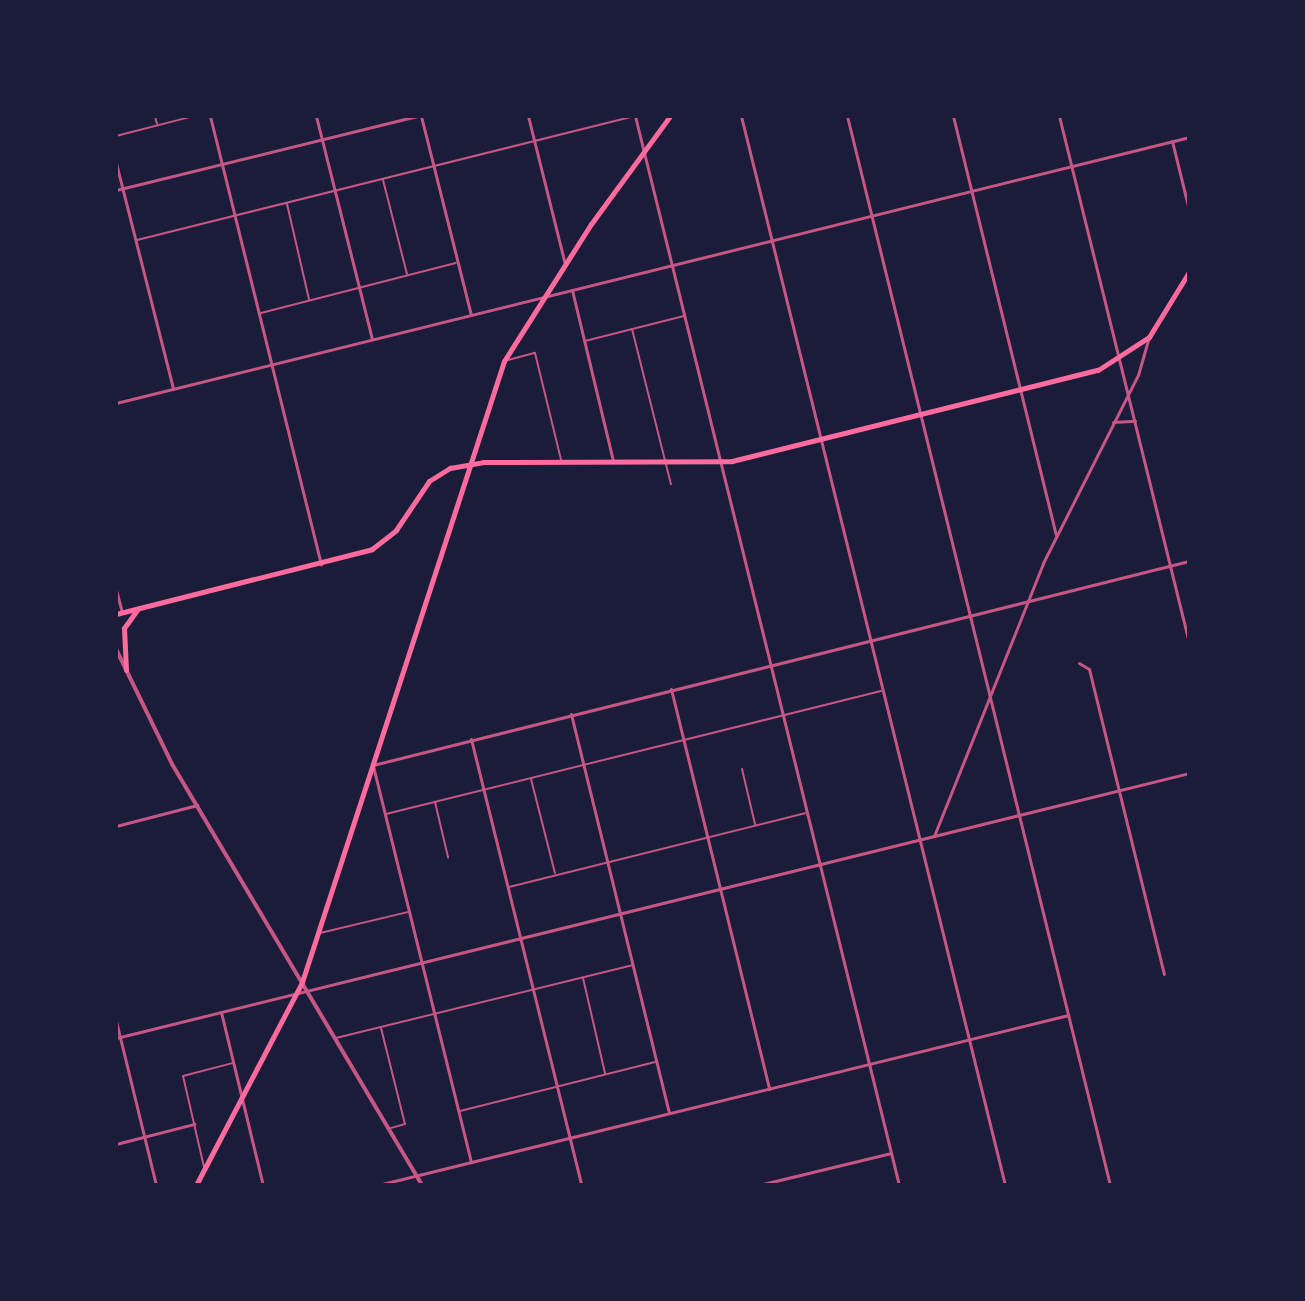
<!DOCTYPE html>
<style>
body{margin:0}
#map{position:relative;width:1305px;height:1301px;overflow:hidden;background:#1b1b3a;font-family:Inter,sans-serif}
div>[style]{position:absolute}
.service>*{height:2px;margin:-1px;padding:0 1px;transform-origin:1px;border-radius:1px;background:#c65784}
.minor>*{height:3px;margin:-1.5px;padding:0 1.5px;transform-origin:1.5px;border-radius:1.5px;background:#c65784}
.tertiary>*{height:4px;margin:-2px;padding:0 2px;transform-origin:2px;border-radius:2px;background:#c65784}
.secondary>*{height:5px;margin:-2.5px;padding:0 2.5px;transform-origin:2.5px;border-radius:2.5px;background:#ff6b9d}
span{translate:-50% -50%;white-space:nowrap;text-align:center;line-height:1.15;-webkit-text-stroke:8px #1b1b3a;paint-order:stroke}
.frame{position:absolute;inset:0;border:118px solid #1b1b3a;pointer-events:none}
</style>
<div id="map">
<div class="service">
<i style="left:155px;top:116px;width:8px;rotate:76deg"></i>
<i style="left:116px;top:136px;width:81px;rotate:-14.4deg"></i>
<i style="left:383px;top:180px;width:97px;rotate:75.7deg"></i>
<i style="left:287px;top:204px;width:98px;rotate:77deg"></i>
<i style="left:137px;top:240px;width:513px;rotate:-13.98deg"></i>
<i style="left:261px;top:313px;width:201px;rotate:-14.4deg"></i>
<i style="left:632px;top:329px;width:160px;rotate:75.9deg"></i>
<i style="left:585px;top:341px;width:102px;rotate:-14.2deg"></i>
<i style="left:508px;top:360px;width:28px;rotate:-15deg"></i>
<i style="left:535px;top:353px;width:110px;rotate:76.3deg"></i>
<i style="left:742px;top:769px;width:57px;rotate:76.7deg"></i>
<i style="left:531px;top:779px;width:97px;rotate:75.7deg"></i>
<i style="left:435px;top:802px;width:57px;rotate:76.7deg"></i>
<i style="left:386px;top:814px;width:510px;rotate:-13.95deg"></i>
<i style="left:509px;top:887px;width:305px;rotate:-14deg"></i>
<i style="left:320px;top:933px;width:90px;rotate:-13.4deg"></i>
<i style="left:583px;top:978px;width:98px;rotate:77deg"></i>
<i style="left:381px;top:1028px;width:99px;rotate:76deg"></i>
<i style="left:405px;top:1124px;width:15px;rotate:164deg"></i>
<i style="left:336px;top:1038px;width:306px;rotate:-13.8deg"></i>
<i style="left:460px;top:1111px;width:201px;rotate:-14.1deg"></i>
<i style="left:204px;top:1167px;width:93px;rotate:-103deg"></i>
<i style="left:183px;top:1076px;width:52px;rotate:-14.6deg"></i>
</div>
<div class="minor">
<i style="left:210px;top:116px;width:462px;rotate:76.1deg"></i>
<i style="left:316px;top:116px;width:230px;rotate:75.9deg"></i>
<i style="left:421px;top:116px;width:205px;rotate:75.9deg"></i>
<i style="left:528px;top:116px;width:153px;rotate:76deg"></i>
<i style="left:635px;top:116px;width:1101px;rotate:76.13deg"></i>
<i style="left:741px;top:116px;width:1101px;rotate:76.13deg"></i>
<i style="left:847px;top:116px;width:1101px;rotate:76.18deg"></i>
<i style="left:953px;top:116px;width:431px;rotate:76.2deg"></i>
<i style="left:1059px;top:116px;width:543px;rotate:76.14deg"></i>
<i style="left:1172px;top:141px;width:71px;rotate:76.2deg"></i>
<i style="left:116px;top:163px;width:233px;rotate:75.8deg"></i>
<i style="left:116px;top:190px;width:311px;rotate:-13.8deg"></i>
<i style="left:572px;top:290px;width:176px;rotate:76.5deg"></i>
<i style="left:116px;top:403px;width:1105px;rotate:-13.92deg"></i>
<i style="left:1113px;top:422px;width:22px;rotate:-3deg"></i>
<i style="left:116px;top:590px;width:23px;rotate:75deg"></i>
<i style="left:1079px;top:663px;width:12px;rotate:31deg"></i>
<i style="left:1089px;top:669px;width:314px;rotate:76.2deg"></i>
<i style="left:671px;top:689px;width:412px;rotate:76.2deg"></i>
<i style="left:571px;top:714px;width:411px;rotate:76.2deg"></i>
<i style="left:471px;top:739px;width:459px;rotate:76.1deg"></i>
<i style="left:116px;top:826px;width:84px;rotate:-14.5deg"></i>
<i style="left:934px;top:836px;width:294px;rotate:-68.2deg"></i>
<i style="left:1043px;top:563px;width:211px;rotate:-63.2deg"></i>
<i style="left:1138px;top:375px;width:40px;rotate:-74deg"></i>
<i style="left:221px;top:1012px;width:178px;rotate:76.4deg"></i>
<i style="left:116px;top:1021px;width:169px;rotate:76.3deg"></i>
<i style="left:116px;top:1038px;width:1105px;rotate:-13.87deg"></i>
<i style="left:116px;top:1144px;width:81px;rotate:-14.4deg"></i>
<i style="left:471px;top:1162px;width:409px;rotate:-103.9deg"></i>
<i style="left:373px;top:765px;width:841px;rotate:-14.04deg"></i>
<i style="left:378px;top:1185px;width:711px;rotate:-13.84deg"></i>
<i style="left:759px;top:1185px;width:136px;rotate:-13.6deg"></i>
</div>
<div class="tertiary">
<i style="left:116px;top:649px;width:128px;rotate:64deg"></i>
<i style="left:172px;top:764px;width:490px;rotate:59.3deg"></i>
</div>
<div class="secondary">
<i style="left:116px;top:614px;width:264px;rotate:-14.2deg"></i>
<i style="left:372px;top:549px;width:31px;rotate:-38deg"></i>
<i style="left:396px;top:530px;width:59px;rotate:-56deg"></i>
<i style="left:429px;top:481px;width:25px;rotate:-32deg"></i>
<i style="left:450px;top:468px;width:34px;rotate:-10deg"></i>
<i style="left:483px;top:462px;width:249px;rotate:-0.2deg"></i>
<i style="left:732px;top:461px;width:377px;rotate:-14deg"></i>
<i style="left:1098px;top:370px;width:61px;rotate:-32.9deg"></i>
<i style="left:1149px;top:337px;width:76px;rotate:-58.4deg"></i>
<i style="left:126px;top:670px;width:42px;rotate:-92.7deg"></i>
<i style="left:124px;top:628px;width:24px;rotate:-54deg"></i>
<i style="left:196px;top:1185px;width:229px;rotate:-62.4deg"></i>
<i style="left:302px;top:982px;width:653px;rotate:-71.98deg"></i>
<i style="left:504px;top:361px;width:162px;rotate:-57.6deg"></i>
<i style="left:591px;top:224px;width:134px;rotate:-53.8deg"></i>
</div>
<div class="frame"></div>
</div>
